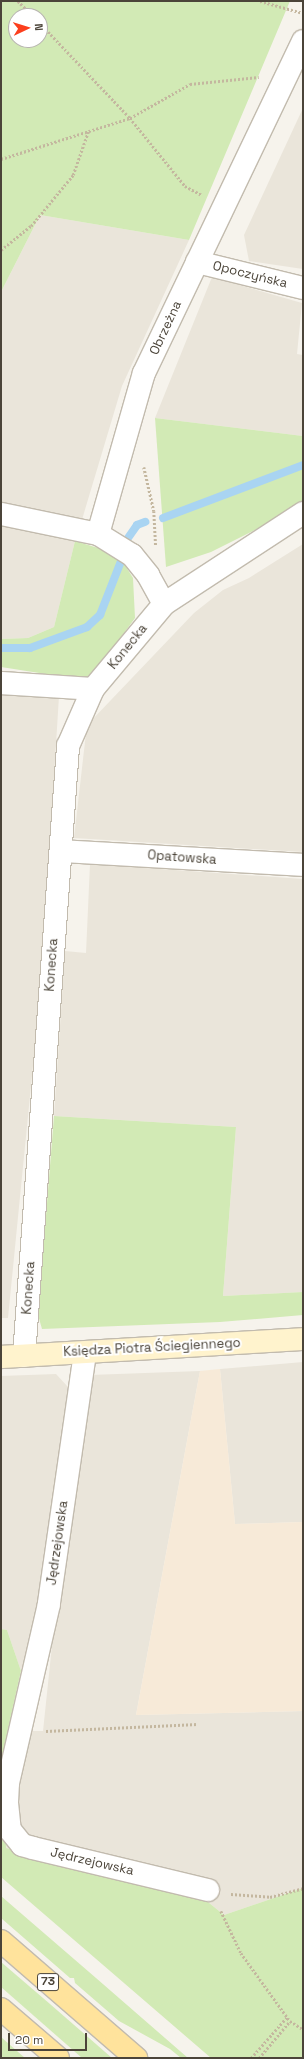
<!DOCTYPE html>
<meta charset="utf-8">
<style>
body{margin:0}
#map{position:relative;width:304px;height:2059px;overflow:hidden;background:#f6f3ec;font-family:"Space Grotesk",sans-serif}
div>[style]{position:absolute}
.residential>*{inset:0;background:#eae5da}
.commercial>*{inset:0;background:#f7ead8}
.green>*{inset:0;background:#d2eab5}
.stream>*{height:8px;margin:-4px;padding:0 4px;transform-origin:4px;border-radius:4px;background:#a9d4f2}
.path>*{height:2.5px;margin-top:-1.25px;transform-origin:0;background:repeating-linear-gradient(90deg,#c4b79f 0 2px,transparent 0 4px)}
.roads{filter:drop-shadow(1px 0 #c2bbae) drop-shadow(-1px 0 #c2bbae) drop-shadow(0 1px #c2bbae) drop-shadow(0 -1px #c2bbae)}
.street>*{height:22px;margin:-11px;padding:0 11px;transform-origin:11px;border-radius:11px;background:#fff}
.secondary>*{height:22px;margin:-11px;padding:0 11px;transform-origin:11px;border-radius:11px;background:#fff3cd}
.primary>*{height:22px;margin:-11px;padding:0 11px;transform-origin:11px;border-radius:11px;background:#ffe39c}
span{translate:-50% -50%;white-space:nowrap;text-align:center;line-height:1.15;-webkit-text-stroke:4px #fff;paint-order:stroke}
.shield-label span{padding:1px 3px;background:#fff;border:1px solid;border-radius:3px;-webkit-text-stroke-width:0}
.shield-label{font-size:12px;color:#4b4439;font-weight:700}
.street-label{font-size:13px;color:#4b4439}
.frame{position:absolute;inset:0;border:2px solid #4b4439;pointer-events:none}
.north{position:absolute;left:8px;top:8px;width:40px;height:40px;box-sizing:border-box;background:#fff;border:1px solid #b7b4b0;border-radius:50%;rotate:86deg;font-size:11px;font-weight:700;line-height:16px;text-align:center;color:#4b4439}
.north::after{content:'';display:block;margin:auto;width:14px;height:18px;background:#fc3f1d;clip-path:polygon(50% 0,100% 100%,50% 72%,0 100%)}
.scale{position:absolute;left:8px;top:2033px;width:79px;height:18px;box-sizing:border-box;border:2px solid #4b4439;border-top:0;padding-left:5px;font-size:12px;line-height:14px;white-space:nowrap;color:#4b4439;-webkit-text-stroke:3px #fff;paint-order:stroke}
</style>
<div id="map">
<div class="residential">
<i style="clip-path:polygon(303px 108px,303px 269px,249px 261px,244px 235px)"></i>
<i style="clip-path:polygon(40px 215px,189px 240px,122px 386px,81px 523px,1px 506px,1px 292px)"></i>
<i style="clip-path:polygon(212px 277px,302px 303px,297px 354px,303px 355px,303px 436px,155px 418px)"></i>
<i style="clip-path:polygon(1px 525px,75px 541px,54px 627px,28px 638px,1px 639px)"></i>
<i style="clip-path:polygon(303px 544px,303px 852px,74px 838px,86px 733px,90px 722px,194px 613px,223px 590px,249px 578px)"></i>
<i style="clip-path:polygon(1px 695px,59px 696px,41px 985px,8px 1318px,1px 1318px)"></i>
<i style="clip-path:polygon(90px 864px,303px 879px,303px 1292px,223px 1296px,236px 1127px,54px 1116px,65px 951px,86px 953px)"></i>
<i style="clip-path:polygon(303px 1362px,303px 1522px,235px 1524px,220px 1369px)"></i>
<i style="clip-path:polygon(200px 1371px,136px 1715px,303px 1711px,303px 1888px,224px 1915px,198px 1894px,6px 1848px,16px 1809px,16px 1781px,29px 1731px,43px 1731px,55px 1617px,90px 1375px)"></i>
<i style="clip-path:polygon(56px 1374px,68px 1387px,38px 1612px,21px 1671px,7px 1630px,1px 1629px,1px 1376px)"></i>
</div>
<div class="commercial">
<i style="clip-path:polygon(220px 1369px,235px 1524px,303px 1522px,303px 1711px,136px 1715px,200px 1371px)"></i>
</div>
<div class="green">
<i style="clip-path:polygon(evenodd,1px 1px,290px 1px,189px 240px,40px 215px,1px 292px,1px 1px,16px 16px,40px 16px,40px 40px,16px 40px,16px 16px)"></i>
<i style="clip-path:polygon(155px 418px,303px 436px,303px 506px,211px 552px,166px 567px)"></i>
<i style="clip-path:polygon(75px 541px,118px 554px,133px 578px,135px 618px,108px 655px,84px 680px,1px 667px,1px 639px,28px 638px,54px 627px)"></i>
<i style="clip-path:polygon(54px 1116px,236px 1127px,223px 1296px,303px 1292px,303px 1315px,220px 1322px,42px 1329px,38px 1315px)"></i>
<i style="clip-path:polygon(1px 1629px,7px 1630px,21px 1671px,1px 1761px)"></i>
<i style="clip-path:polygon(1px 1819px,7px 1842px,6px 1848px,198px 1894px,224px 1915px,303px 1888px,303px 2058px,211px 2058px,1px 1877px)"></i>
<i style="clip-path:polygon(1px 1896px,96px 1978px,188px 2058px,181px 2058px,170px 2049px,119px 2021px,75px 1983px,74px 1978px,70px 1978px,1px 1918px)"></i>
<i style="clip-path:polygon(1px 1962px,50px 2004px,112px 2058px,82px 2058px,1px 1987px)"></i>
<i style="clip-path:polygon(1px 2037px,25px 2058px,1px 2058px)"></i>
</div>
<div class="stream">
<i style="left:163px;top:518px;width:150px;rotate:-20.7deg"></i>
<i style="left:128px;top:538px;width:16px;rotate:-55deg"></i>
<i style="left:137px;top:525px;width:9px;rotate:-21deg"></i>
<i style="left:1px;top:648px;width:29px"></i>
<i style="left:30px;top:648px;width:61px;rotate:-20.2deg"></i>
<i style="left:87px;top:627px;width:18px;rotate:-43deg"></i>
<i style="left:100px;top:615px;width:58px;rotate:-68.7deg"></i>
</div>
<div class="path">
<i style="left:18px;top:1px;width:21px;rotate:45deg"></i>
<i style="left:260px;top:1px;width:45px;rotate:15.6deg"></i>
<i style="left:40px;top:23px;width:131px;rotate:46.5deg"></i>
<i style="left:130px;top:118px;width:87px;rotate:51deg"></i>
<i style="left:185px;top:186px;width:19px;rotate:28deg"></i>
<i style="left:1px;top:159px;width:135px;rotate:-17.6deg"></i>
<i style="left:130px;top:118px;width:69px;rotate:-29.5deg"></i>
<i style="left:190px;top:84px;width:69px;rotate:-5.8deg"></i>
<i style="left:1px;top:250px;width:38px;rotate:-39deg"></i>
<i style="left:31px;top:226px;width:66px;rotate:-50.5deg"></i>
<i style="left:73px;top:175px;width:46px;rotate:-70.8deg"></i>
<i style="left:144px;top:467px;width:45px;rotate:77.2deg"></i>
<i style="left:154px;top:511px;width:34px;rotate:87deg"></i>
<i style="left:46px;top:1731px;width:152px;rotate:-2.6deg"></i>
<i style="left:231px;top:1894px;width:39px;rotate:4deg"></i>
<i style="left:270px;top:1897px;width:34px;rotate:-15deg"></i>
<i style="left:221px;top:1911px;width:47px;rotate:64.5deg"></i>
<i style="left:241px;top:1953px;width:84px;rotate:54.2deg"></i>
<i style="left:290px;top:2021px;width:15px;rotate:32deg"></i>
<i style="left:251px;top:2058px;width:55px;rotate:-48.7deg"></i>
<i style="left:259px;top:2058px;width:48px;rotate:-50deg"></i>
</div>
<div class="roads">
<div class="street">
<i style="left:197px;top:262px;width:109px;rotate:13.8deg"></i>
<i style="left:1px;top:514px;width:99px;rotate:11.7deg"></i>
<i style="left:98px;top:534px;width:167px;rotate:-74.1deg"></i>
<i style="left:144px;top:373px;width:368px;rotate:-64.4deg"></i>
<i style="left:98px;top:534px;width:40px;rotate:32deg"></i>
<i style="left:132px;top:555px;width:26px;rotate:51deg"></i>
<i style="left:148px;top:575px;width:33px;rotate:61deg"></i>
<i style="left:1px;top:683px;width:92px;rotate:3.7deg"></i>
<i style="left:61px;top:851px;width:242px;rotate:3.3deg"></i>
<i style="left:85px;top:1353px;width:254px;rotate:98.2deg"></i>
<i style="left:49px;top:1604px;width:184px;rotate:102.9deg"></i>
<i style="left:8px;top:1783px;width:20px;rotate:93deg"></i>
<i style="left:7px;top:1803px;width:27px;rotate:84deg"></i>
<i style="left:10px;top:1830px;width:19px;rotate:51deg"></i>
<i style="left:22px;top:1845px;width:11px;rotate:15deg"></i>
<i style="left:33px;top:1848px;width:180px;rotate:13.5deg"></i>
<i style="left:24px;top:1356px;width:612px;rotate:-85.87deg"></i>
<i style="left:68px;top:746px;width:62px;rotate:-66.3deg"></i>
<i style="left:93px;top:689px;width:111px;rotate:-50.1deg"></i>
<i style="left:164px;top:604px;width:166px;rotate:-33.2deg"></i>
</div>
<div class="secondary">
<i style="left:1px;top:1357px;width:303px;rotate:-3.4deg"></i>
</div>
<div class="primary">
<i style="left:1px;top:1941px;width:179px;rotate:40.9deg"></i>
<i style="left:1px;top:2009px;width:75px;rotate:40.7deg"></i>
</div>
</div>
<div class="shield-label">
<span style="left:48px;top:1982px">73</span>
</div>
<div class="street-label">
<span style="left:250px;top:275px;rotate:14deg">Opoczyńska</span>
<span style="left:166px;top:328px;rotate:-65deg">Obrzeżna</span>
<span style="left:128px;top:647px;rotate:-51deg">Konecka</span>
<span style="left:182px;top:858px;rotate:4deg">Opatowska</span>
<span style="left:52px;top:965px;rotate:-86deg">Konecka</span>
<span style="left:29px;top:1288px;rotate:-86deg">Konecka</span>
<span style="left:152px;top:1348px;rotate:-3deg">Księdza Piotra Ściegiennego</span>
<span style="left:58px;top:1543px;rotate:-82deg">Jędrzejowska</span>
<span style="left:92px;top:1862px;rotate:13deg">Jędrzejowska</span>
</div>
<div class="frame"></div>
<div class="north">N</div>
<div class="scale">20 m</div>
</div>
